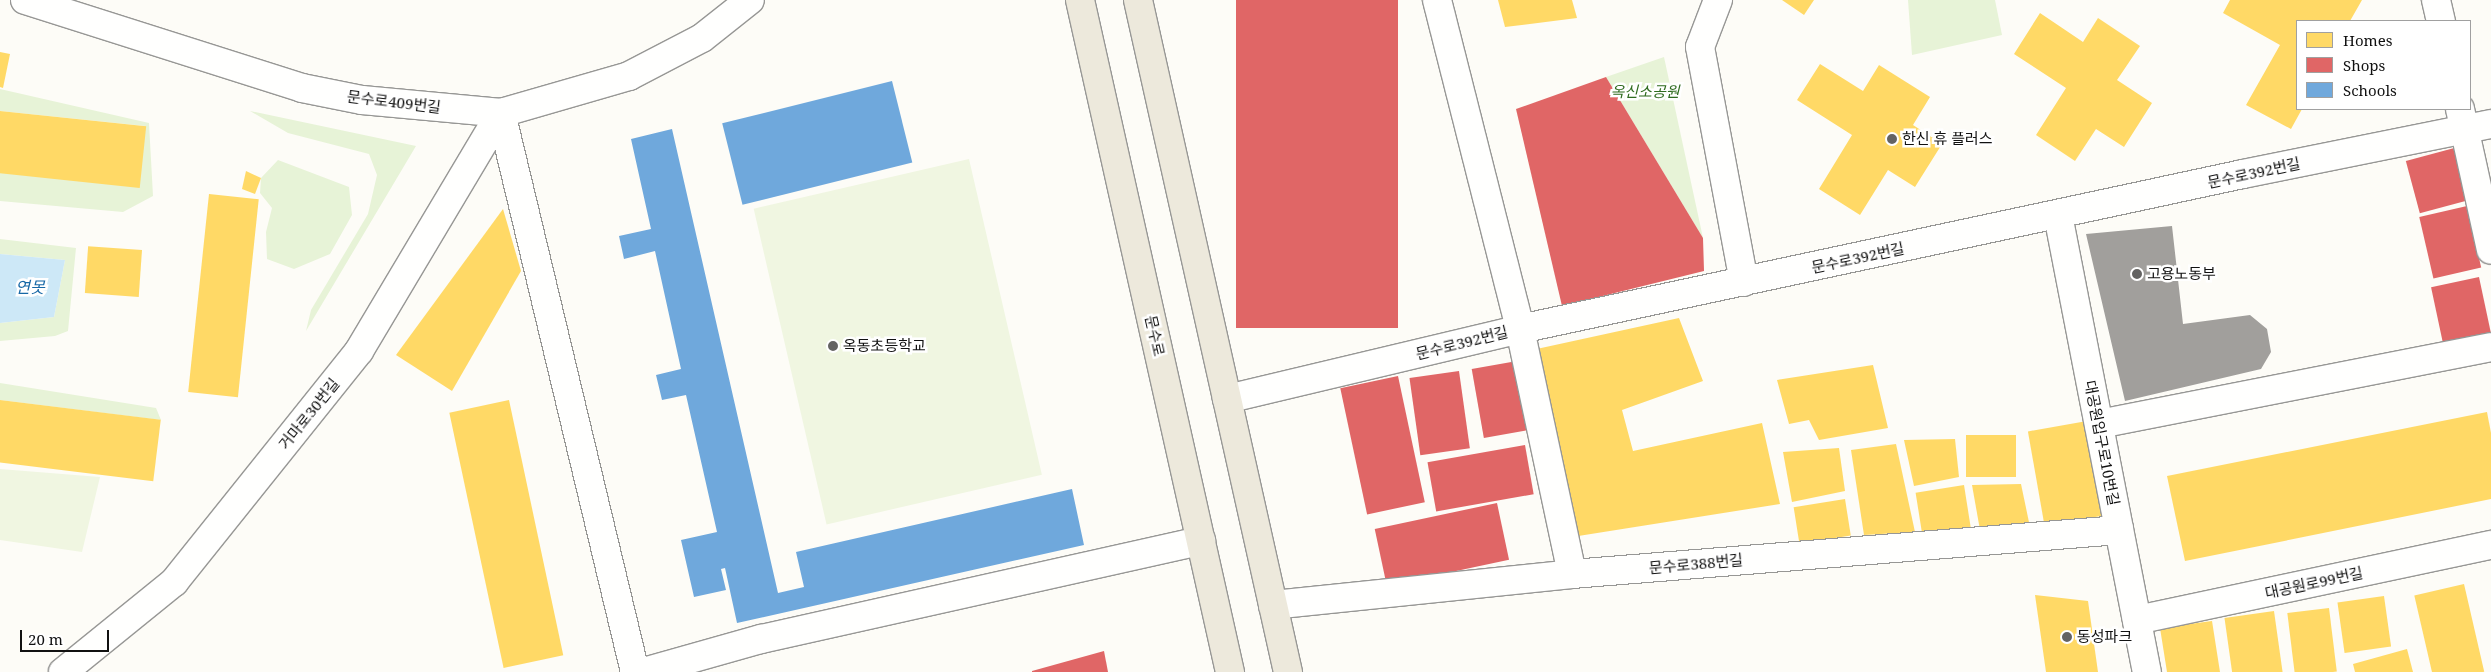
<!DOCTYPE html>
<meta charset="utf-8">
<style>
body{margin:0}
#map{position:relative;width:2491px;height:672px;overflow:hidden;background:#fdfcf7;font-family:"Noto Serif","Noto Sans KR",serif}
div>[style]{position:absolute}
.green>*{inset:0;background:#e7f3d7}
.pitch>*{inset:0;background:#f0f6e1;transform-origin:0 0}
.water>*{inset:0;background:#cde8f7}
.homes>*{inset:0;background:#ffd966;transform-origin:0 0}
.shops>*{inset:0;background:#e06666;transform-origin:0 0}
.schools>*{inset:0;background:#6fa8dc;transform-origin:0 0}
.building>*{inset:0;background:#a19f9c}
.roads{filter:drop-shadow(1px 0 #979795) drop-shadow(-1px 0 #979795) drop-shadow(0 1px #979795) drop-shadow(0 -1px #979795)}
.minor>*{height:28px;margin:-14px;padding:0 14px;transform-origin:14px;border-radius:14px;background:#fffffe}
.major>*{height:28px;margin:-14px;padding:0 14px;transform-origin:14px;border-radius:14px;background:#ede9dc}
.dots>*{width:14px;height:14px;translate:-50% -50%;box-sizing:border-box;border:2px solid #fff;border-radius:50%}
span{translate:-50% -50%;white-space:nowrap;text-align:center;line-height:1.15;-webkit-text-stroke:5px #fff;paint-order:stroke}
.park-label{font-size:15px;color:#2f6b1f;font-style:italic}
.street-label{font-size:15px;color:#111}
.poi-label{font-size:15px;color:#111}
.left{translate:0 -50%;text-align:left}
.water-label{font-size:16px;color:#1768a6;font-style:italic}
.legend{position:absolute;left:2296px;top:20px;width:175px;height:90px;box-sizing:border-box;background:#fff;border:1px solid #a0a0a0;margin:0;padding:6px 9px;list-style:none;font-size:15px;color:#111}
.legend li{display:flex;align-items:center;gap:10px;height:25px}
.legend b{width:25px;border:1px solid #a0a0a0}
.scale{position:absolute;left:20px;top:630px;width:89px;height:22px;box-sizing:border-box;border:2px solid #111;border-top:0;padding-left:6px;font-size:15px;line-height:18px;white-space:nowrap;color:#111;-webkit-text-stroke:4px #fff;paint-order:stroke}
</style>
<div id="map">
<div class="green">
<i style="clip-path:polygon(1908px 0,1995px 0,2002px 35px,1912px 55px)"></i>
<i style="clip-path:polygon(1664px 57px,1703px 238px,1606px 77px)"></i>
<i style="clip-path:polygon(0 89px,149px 123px,153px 196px,123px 212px,0 201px,0 173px,145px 126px,0 111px)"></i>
<i style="clip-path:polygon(250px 111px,416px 146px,306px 331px,311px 310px,368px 214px,377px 175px,369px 154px,288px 133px)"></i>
<i style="clip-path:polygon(278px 160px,349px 187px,352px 215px,330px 254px,294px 269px,267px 259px,266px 232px,272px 208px,260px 193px,261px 178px)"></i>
<i style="clip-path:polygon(0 239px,76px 248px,68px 331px,55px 336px,0 341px,0 323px,54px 317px,65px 260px,0 254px)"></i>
<i style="clip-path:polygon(0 383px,156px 408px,161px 420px,0 400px)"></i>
</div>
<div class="pitch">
<i style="left:969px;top:159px;width:324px;height:221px;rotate:77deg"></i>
<i style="clip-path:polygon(0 469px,100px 477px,82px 552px,0 540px)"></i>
</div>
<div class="water">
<i style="clip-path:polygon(0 254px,65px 260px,54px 317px,0 323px)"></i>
</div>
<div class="homes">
<i style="clip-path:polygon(1498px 0,1572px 0,1577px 18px,1505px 27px)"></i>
<i style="clip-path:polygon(1782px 0,1814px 0,1804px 15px)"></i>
<i style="clip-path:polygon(2230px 0,2362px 0,2350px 21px,2297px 21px,2297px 109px,2302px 109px,2291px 129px,2246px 105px,2280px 45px,2223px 13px)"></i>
<i style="clip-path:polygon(2040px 13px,2083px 42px,2098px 18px,2140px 46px,2117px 80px,2152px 103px,2124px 147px,2096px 129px,2075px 161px,2036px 135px,2066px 88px,2014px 54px)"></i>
<i style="clip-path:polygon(0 52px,10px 54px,3px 88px,0 87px)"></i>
<i style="clip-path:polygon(1820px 64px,1863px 91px,1879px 65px,1930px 97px,1913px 125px,1942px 144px,1915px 187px,1888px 170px,1860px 215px,1819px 189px,1852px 135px,1797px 100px)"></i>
<i style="left:0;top:111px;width:147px;height:62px;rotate:6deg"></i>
<i style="clip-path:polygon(246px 171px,261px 178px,255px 194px,242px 189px)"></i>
<i style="left:209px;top:194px;width:50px;height:199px;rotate:6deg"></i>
<i style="clip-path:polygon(503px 209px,521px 271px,452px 391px,396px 355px)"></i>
<i style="left:142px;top:250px;width:47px;height:54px;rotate:94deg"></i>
<i style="clip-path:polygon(1679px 318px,1703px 381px,1622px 410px,1633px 451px,1762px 423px,1780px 504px,1572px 537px,1532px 350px)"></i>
<i style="clip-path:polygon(1873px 365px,1888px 428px,1819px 440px,1809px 420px,1789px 424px,1777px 380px)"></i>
<i style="left:0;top:400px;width:162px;height:62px;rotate:7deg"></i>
<i style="left:509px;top:400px;width:261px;height:61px;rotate:78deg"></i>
<i style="clip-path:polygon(2487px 412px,2491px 433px,2491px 499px,2185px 561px,2167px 476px)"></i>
<i style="left:2087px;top:421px;width:96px;height:60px;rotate:80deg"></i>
<i style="left:1966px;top:435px;width:50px;height:42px"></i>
<i style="clip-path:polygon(1955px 439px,1959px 477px,1914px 486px,1904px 440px)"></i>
<i style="clip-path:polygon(1896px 444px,1915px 532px,1864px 535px,1851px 450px)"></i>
<i style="clip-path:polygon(1839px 448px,1845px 491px,1792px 502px,1783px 452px)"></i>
<i style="clip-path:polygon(2021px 484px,2030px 527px,1980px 530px,1972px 485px)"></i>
<i style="left:1964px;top:485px;width:47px;height:49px;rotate:81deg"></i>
<i style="left:1845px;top:499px;width:37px;height:52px;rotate:81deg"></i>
<i style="left:2464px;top:584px;width:90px;height:51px;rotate:77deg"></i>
<i style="clip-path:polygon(2035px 595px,2088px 601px,2098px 672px,2046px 672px)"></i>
<i style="left:2384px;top:596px;width:51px;height:47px;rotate:82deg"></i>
<i style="left:2329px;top:608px;width:64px;height:42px;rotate:83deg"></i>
<i style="left:2274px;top:611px;width:62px;height:50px;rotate:82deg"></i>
<i style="clip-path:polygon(2212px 621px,2220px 672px,2167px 672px,2160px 628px)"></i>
<i style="clip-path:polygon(2407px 649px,2413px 672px,2355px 672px,2353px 664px)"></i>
</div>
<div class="shops">
<i style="left:1236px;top:0;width:162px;height:328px"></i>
<i style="clip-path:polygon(1606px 77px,1703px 238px,1704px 271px,1562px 306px,1516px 109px)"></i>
<i style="left:2458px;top:147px;width:54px;height:54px;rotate:75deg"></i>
<i style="left:2467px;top:206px;width:63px;height:49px;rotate:77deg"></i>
<i style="left:2479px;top:277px;width:59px;height:49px;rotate:78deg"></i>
<i style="left:1517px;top:361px;width:70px;height:46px;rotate:80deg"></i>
<i style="left:1459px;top:371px;width:78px;height:50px;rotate:82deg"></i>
<i style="left:1398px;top:376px;width:129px;height:59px;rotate:78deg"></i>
<i style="left:1525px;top:445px;width:50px;height:99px;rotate:80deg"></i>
<i style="left:1497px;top:503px;width:58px;height:125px;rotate:78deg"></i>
<i style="clip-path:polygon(1104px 651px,1108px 672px,1032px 672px,1032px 671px)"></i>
</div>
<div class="schools">
<i style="left:892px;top:81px;width:84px;height:175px;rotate:76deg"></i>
<i style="clip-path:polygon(672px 129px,778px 593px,804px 587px,796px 552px,1072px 489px,1084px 545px,737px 623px,725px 568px,721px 569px,726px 590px,694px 597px,681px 540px,717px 532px,686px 395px,662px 400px,656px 375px,681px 369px,655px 251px,624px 259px,619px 236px,651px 229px,631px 139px)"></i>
</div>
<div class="building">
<i style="clip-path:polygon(2172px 226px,2183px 324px,2250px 315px,2267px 329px,2271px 352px,2261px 369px,2125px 401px,2086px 234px)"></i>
</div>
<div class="roads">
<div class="minor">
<i style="left:25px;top:0;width:291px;rotate:17.6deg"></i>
<i style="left:302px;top:88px;width:61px;rotate:11.3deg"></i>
<i style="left:362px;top:100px;width:140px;rotate:5.3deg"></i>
<i style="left:501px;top:113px;width:133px;rotate:-16.1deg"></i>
<i style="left:629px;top:76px;width:82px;rotate:-27.5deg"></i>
<i style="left:702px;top:38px;width:61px;rotate:-38.4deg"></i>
<i style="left:1437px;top:0;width:339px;rotate:75.8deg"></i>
<i style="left:1520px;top:329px;width:250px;rotate:78deg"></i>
<i style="left:1718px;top:0;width:50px;rotate:111deg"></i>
<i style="left:1700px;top:47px;width:239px;rotate:79.4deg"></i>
<i style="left:2436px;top:0;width:22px;rotate:77deg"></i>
<i style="left:2460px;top:109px;width:144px;rotate:77.6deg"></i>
<i style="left:501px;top:113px;width:575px;rotate:76.52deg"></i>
<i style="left:2058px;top:215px;width:466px;rotate:79deg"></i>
<i style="left:1227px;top:399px;width:301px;rotate:-13.4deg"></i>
<i style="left:1520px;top:329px;width:739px;rotate:-12.1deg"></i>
<i style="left:2243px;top:174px;width:253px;rotate:-11.4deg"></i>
<i style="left:2099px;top:424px;width:399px;rotate:-11.1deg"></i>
<i style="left:1273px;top:605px;width:301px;rotate:-5.9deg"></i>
<i style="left:1572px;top:574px;width:549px;rotate:-4.6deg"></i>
<i style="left:2137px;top:620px;width:362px;rotate:-12deg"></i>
<i style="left:63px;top:672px;width:143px;rotate:-39deg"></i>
<i style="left:174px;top:582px;width:296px;rotate:-51.3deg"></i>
<i style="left:359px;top:351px;width:277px;rotate:-59.2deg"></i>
<i style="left:644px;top:672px;width:122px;rotate:-15.8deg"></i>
<i style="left:761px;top:639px;width:451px;rotate:-12.6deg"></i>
</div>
<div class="major">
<i style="left:1080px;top:0;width:689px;rotate:77.42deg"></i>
<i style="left:1138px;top:0;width:689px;rotate:77.42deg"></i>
</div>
</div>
<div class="dots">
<i style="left:1892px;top:139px;background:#646362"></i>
<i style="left:2137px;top:274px;background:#646362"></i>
<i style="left:833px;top:346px;background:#646362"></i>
<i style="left:2067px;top:637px;background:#646362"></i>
</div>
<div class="park-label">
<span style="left:1645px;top:92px">옥신소공원</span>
</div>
<div class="street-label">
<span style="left:394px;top:102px;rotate:7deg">문수로409번길</span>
<span style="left:2254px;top:173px;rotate:-12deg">문수로392번길</span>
<span style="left:1858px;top:258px;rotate:-12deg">문수로392번길</span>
<span style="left:1155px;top:336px;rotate:77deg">문수로</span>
<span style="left:1462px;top:343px;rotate:-14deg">문수로392번길</span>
<span style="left:309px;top:414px;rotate:-51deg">거마로30번길</span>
<span style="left:2102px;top:443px;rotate:79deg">대공원입구로10번길</span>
<span style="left:1696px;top:564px;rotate:-5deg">문수로388번길</span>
<span style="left:2314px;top:583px;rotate:-12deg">대공원로99번길</span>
</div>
<div class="poi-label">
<span class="left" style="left:1902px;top:139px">한신 휴 플러스</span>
<span class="left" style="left:2147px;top:274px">고용노동부</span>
<span class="left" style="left:843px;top:346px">옥동초등학교</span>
<span class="left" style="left:2077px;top:637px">동성파크</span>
</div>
<div class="water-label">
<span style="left:30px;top:287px">연못</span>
</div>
<ul class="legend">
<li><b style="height:14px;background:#ffd966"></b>Homes</li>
<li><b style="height:14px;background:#e06666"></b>Shops</li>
<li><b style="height:14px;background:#6fa8dc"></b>Schools</li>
</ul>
<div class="scale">20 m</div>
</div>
